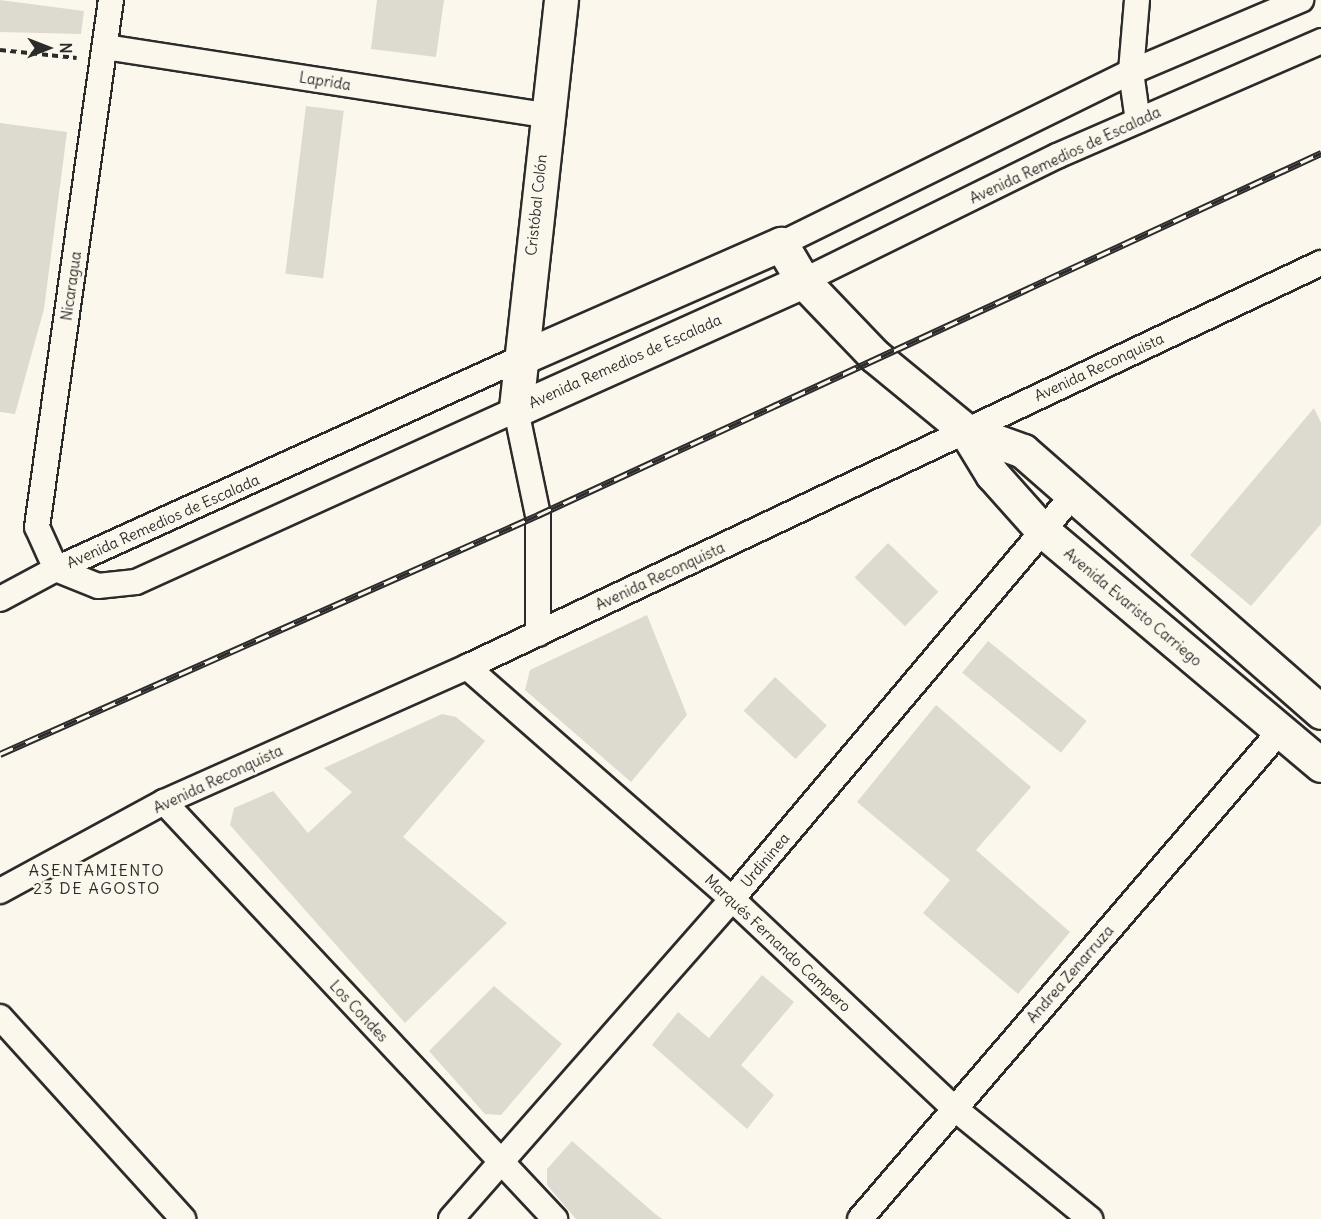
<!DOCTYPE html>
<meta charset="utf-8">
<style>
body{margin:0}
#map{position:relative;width:1321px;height:1219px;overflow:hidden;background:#fbf7ec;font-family:Delius,sans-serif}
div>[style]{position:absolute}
.green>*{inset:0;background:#dddad0;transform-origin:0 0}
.path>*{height:4px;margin-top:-2px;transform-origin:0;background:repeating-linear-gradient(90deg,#2b2b2b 0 6px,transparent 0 10.5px)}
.roads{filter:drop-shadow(2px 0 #2b2b2b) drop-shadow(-2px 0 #2b2b2b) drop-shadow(0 2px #2b2b2b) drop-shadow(0 -2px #2b2b2b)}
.street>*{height:24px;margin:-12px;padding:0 12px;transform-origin:12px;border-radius:12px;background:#fbf7ec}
.secondary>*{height:33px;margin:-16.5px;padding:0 16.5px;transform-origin:16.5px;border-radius:16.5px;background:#fbf7ec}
.rail>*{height:7px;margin-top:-3.5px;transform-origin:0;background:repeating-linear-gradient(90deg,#fbf7ec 0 14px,#2b2b2b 0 28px);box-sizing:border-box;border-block:2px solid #2b2b2b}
span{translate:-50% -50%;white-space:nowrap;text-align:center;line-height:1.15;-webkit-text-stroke:5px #fbf7ec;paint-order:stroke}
.street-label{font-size:15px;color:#2b2b2b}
.neighbourhood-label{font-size:16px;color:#2b2b2b;letter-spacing:1.5px}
.north{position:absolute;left:18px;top:18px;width:60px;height:60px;-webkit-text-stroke:4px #fbf7ec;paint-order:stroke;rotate:90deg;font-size:16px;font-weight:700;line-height:24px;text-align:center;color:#2b2b2b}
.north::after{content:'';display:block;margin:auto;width:21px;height:27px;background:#2b2b2b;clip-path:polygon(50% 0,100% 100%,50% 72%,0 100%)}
</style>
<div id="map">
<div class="green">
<i style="clip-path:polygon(0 0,84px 11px,81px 34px,0 32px)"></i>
<i style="clip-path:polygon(377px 0,444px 0,436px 57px,371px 49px)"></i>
<i style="left:306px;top:106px;width:38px;height:169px;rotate:7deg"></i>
<i style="clip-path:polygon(0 123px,67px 132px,44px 309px,15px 414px,0 412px)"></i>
<i style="clip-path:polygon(1314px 408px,1321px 423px,1321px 524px,1251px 606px,1190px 555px)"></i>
<i style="left:888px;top:543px;width:70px;height:48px;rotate:44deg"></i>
<i style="clip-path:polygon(647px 615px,687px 715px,631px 782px,525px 690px,530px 670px)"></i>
<i style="left:988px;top:641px;width:127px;height:41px;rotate:39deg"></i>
<i style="left:775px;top:677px;width:71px;height:46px;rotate:43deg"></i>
<i style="clip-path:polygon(936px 705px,1031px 787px,976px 850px,1070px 932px,1018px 994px,923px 913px,950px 880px,857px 802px)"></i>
<i style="clip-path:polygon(442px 714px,456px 717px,485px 741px,403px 837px,507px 923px,405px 1023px,230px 825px,234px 808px,273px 791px,308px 833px,352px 792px,324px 768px)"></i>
<i style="clip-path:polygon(762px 975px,794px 1002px,741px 1065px,774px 1095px,747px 1129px,652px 1045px,678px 1012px,709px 1038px)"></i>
<i style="clip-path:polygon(494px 986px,562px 1044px,501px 1115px,485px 1114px,429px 1051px)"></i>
<i style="clip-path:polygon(572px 1141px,654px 1213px,662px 1219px,576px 1219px,547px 1185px,547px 1169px)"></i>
</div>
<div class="path">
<i style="left:0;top:50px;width:77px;rotate:5.9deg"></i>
</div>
<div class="roads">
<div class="street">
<i style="left:1137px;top:0;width:72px;rotate:94.8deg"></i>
<i style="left:1131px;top:72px;width:49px;rotate:81.9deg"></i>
<i style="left:105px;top:47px;width:445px;rotate:8.8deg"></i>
<i style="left:781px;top:244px;width:390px;rotate:-26.2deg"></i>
<i style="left:1131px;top:72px;width:185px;rotate:-23deg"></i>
<i style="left:803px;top:281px;width:283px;rotate:-26.2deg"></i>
<i style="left:1057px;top:156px;width:288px;rotate:-23.5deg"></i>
<i style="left:56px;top:569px;width:45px;rotate:22deg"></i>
<i style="left:98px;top:586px;width:38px;rotate:-6deg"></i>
<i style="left:136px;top:582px;width:417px;rotate:-24.4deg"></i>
<i style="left:516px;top:410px;width:107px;rotate:78.2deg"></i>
<i style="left:538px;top:515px;width:119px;rotate:90deg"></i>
<i style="left:56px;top:569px;width:46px;rotate:-114.3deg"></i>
<i style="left:37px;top:527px;width:532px;rotate:-82.01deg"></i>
<i style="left:0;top:599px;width:64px;rotate:-28.2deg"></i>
<i style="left:56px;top:569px;width:511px;rotate:-24.41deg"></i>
<i style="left:467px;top:667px;width:352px;rotate:41.2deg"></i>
<i style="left:732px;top:899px;width:305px;rotate:43.3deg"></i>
<i style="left:954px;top:1108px;width:176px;rotate:39.2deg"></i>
<i style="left:164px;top:802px;width:572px;rotate:46.84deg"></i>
<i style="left:0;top:891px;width:187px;rotate:-28.5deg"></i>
<i style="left:164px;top:802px;width:332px;rotate:-24deg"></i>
<i style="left:467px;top:667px;width:945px;rotate:-25.32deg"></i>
<i style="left:0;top:1017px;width:273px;rotate:47.8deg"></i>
<i style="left:451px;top:1219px;width:426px;rotate:-48.7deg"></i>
<i style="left:732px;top:899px;width:529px;rotate:-49.83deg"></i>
<i style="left:860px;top:1219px;width:644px;rotate:-49.28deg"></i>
</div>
<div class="secondary">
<i style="left:561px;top:0;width:412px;rotate:96.3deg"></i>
<i style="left:516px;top:410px;width:315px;rotate:-24.2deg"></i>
<i style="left:521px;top:358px;width:284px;rotate:-23.7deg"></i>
<i style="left:781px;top:244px;width:43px;rotate:59.3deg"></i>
<i style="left:803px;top:281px;width:104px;rotate:46.2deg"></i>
<i style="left:875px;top:356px;width:117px;rotate:39.4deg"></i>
<i style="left:965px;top:430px;width:52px;rotate:58.5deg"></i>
<i style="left:992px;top:474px;width:75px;rotate:48.2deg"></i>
<i style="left:1042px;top:530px;width:365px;rotate:40.1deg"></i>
<i style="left:965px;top:430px;width:62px;rotate:19.9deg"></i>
<i style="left:1023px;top:451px;width:396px;rotate:41.2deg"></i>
</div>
</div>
<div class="rail">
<i style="left:0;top:754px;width:589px;rotate:-23.95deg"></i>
<i style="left:538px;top:515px;width:863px;rotate:-24.81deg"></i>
</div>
<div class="street-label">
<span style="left:325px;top:81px;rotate:9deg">Laprida</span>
<span style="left:1065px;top:155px;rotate:-25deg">Avenida Remedios de Escalada</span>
<span style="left:536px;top:205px;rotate:-84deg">Cristóbal Colón</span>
<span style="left:71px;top:286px;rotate:-82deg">Nicaragua</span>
<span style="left:625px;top:361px;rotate:-24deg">Avenida Remedios de Escalada</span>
<span style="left:1099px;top:367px;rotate:-25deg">Avenida Reconquista</span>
<span style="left:163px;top:521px;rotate:-24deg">Avenida Remedios de Escalada</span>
<span style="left:660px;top:576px;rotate:-25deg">Avenida Reconquista</span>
<span style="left:1133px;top:607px;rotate:40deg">Avenida Evaristo Carriego</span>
<span style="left:218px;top:779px;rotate:-25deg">Avenida Reconquista</span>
<span style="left:765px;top:860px;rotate:-50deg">Urdininea</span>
<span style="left:778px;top:943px;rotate:43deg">Marqués Fernando Campero</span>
<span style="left:1070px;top:974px;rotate:-49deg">Andrea Zenarruza</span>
<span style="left:359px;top:1011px;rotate:47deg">Los Condes</span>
</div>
<div class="neighbourhood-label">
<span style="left:97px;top:879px">ASENTAMIENTO<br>23 DE AGOSTO</span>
</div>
<div class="north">N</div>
</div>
